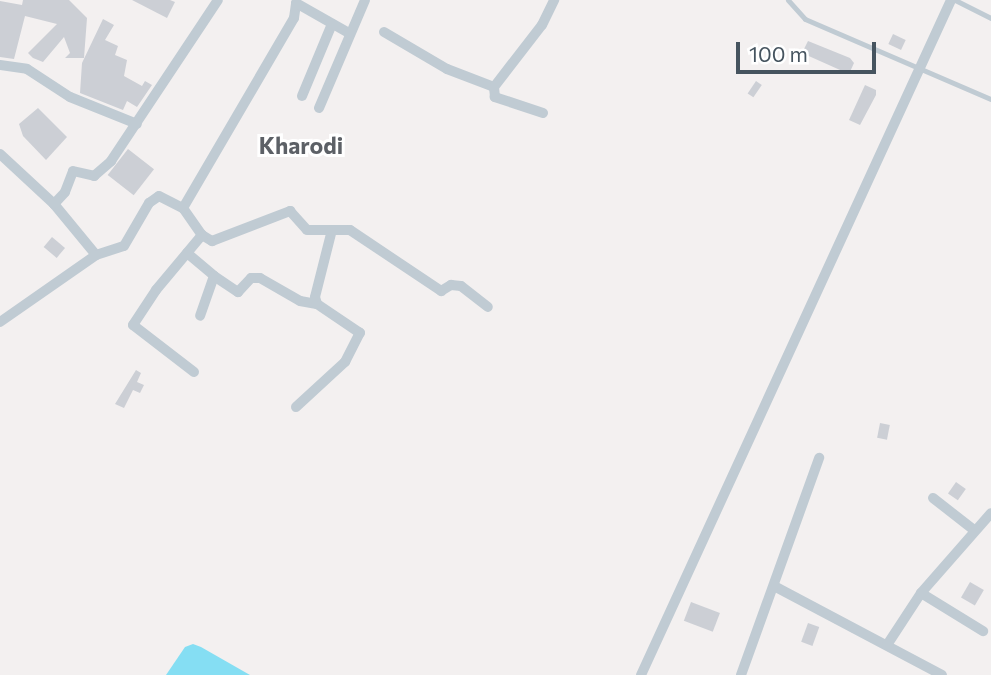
<!DOCTYPE html>
<style>
body{margin:0}
#map{position:relative;width:991px;height:675px;overflow:hidden;background:#f3f0f0;font-family:Commissioner,sans-serif}
div>[style]{position:absolute}
.water>*{inset:0;background:#85def3}
.building>*{inset:0;background:#cccfd5;transform-origin:0 0}
.service>*{height:5px;margin:-2.5px;padding:0 2.5px;transform-origin:2.5px;border-radius:2.5px;background:#c0cbd3}
.minor>*{height:10px;margin:-5px;padding:0 5px;transform-origin:5px;border-radius:5px;background:#c0cbd3}
span{translate:-50% -50%;white-space:nowrap;text-align:center;line-height:1.15;-webkit-text-stroke:6px #fff;paint-order:stroke}
.neighbourhood-label{font-size:23px;color:#5c6066;font-weight:700}
.scale{position:absolute;left:736px;top:42px;width:140px;height:32px;box-sizing:border-box;border:4px solid #46545f;border-top:0;padding-left:9px;font-size:21px;line-height:24px;white-space:nowrap;color:#46545f;-webkit-text-stroke:5px #fff;paint-order:stroke}
</style>
<div id="map">
<div class="water">
<i style="clip-path:polygon(193px 644px,201px 647px,250px 675px,166px 675px,185px 647px)"></i>
</div>
<div class="building">
<i style="clip-path:polygon(23px 0,69px 0,87px 18px,84px 58px,65px 58px,70px 53px,64px 37px,43px 62px,33px 58px,28px 53px,57px 24px,25px 16px,14px 59px,0 57px,0 1px,22px 5px)"></i>
<i style="clip-path:polygon(132px 0,170px 0,175px 2px,167px 18px)"></i>
<i style="clip-path:polygon(103px 19px,114px 25px,105px 40px,118px 46px,115px 55px,127px 60px,124px 76px,142px 86px,145px 81px,152px 85px,137px 107px,127px 101px,123px 110px,80px 93px,82px 63px)"></i>
<i style="left:893px;top:34px;width:14px;height:11px;rotate:25deg"></i>
<i style="clip-path:polygon(808px 41px,850px 58px,854px 63px,849px 74px,802px 53px)"></i>
<i style="left:756px;top:81px;width:7px;height:15px;rotate:34deg"></i>
<i style="clip-path:polygon(865px 85px,876px 90px,876px 95px,860px 125px,849px 120px)"></i>
<i style="clip-path:polygon(38px 108px,67px 137px,46px 160px,23px 136px,19px 124px)"></i>
<i style="left:128px;top:149px;width:33px;height:33px;rotate:38deg"></i>
<i style="left:52px;top:237px;width:17px;height:13px;rotate:40deg"></i>
<i style="clip-path:polygon(136px 370px,141px 373px,137px 382px,144px 385px,140px 393px,133px 390px,124px 408px,115px 404px)"></i>
<i style="left:880px;top:423px;width:10px;height:15px;rotate:11deg"></i>
<i style="left:956px;top:482px;width:12px;height:14px;rotate:35deg"></i>
<i style="left:970px;top:582px;width:16px;height:18px;rotate:30deg"></i>
<i style="left:691px;top:602px;width:31px;height:20px;rotate:21deg"></i>
<i style="left:808px;top:623px;width:12px;height:20px;rotate:20deg"></i>
</div>
<div class="service">
<i style="left:788px;top:0;width:25px;rotate:48deg"></i>
<i style="left:805px;top:19px;width:202px;rotate:23.3deg"></i>
<i style="left:955px;top:0;width:40px;rotate:26.6deg"></i>
</div>
<div class="minor">
<i style="left:384px;top:32px;width:73px;rotate:30.4deg"></i>
<i style="left:447px;top:69px;width:50px;rotate:21deg"></i>
<i style="left:0;top:65px;width:27px;rotate:8deg"></i>
<i style="left:27px;top:69px;width:51px;rotate:33.1deg"></i>
<i style="left:70px;top:97px;width:72px;rotate:21.9deg"></i>
<i style="left:302px;top:96px;width:78px;rotate:-67.4deg"></i>
<i style="left:319px;top:108px;width:117px;rotate:-66.9deg"></i>
<i style="left:543px;top:113px;width:51px;rotate:-161.6deg"></i>
<i style="left:495px;top:97px;width:10px;rotate:-96deg"></i>
<i style="left:494px;top:87px;width:78px;rotate:-52.3deg"></i>
<i style="left:542px;top:25px;width:28px;rotate:-64deg"></i>
<i style="left:0;top:154px;width:74px;rotate:42.8deg"></i>
<i style="left:54px;top:204px;width:66px;rotate:50.5deg"></i>
<i style="left:96px;top:255px;width:29px;rotate:-18deg"></i>
<i style="left:124px;top:246px;width:50px;rotate:-59.8deg"></i>
<i style="left:149px;top:203px;width:12px;rotate:-35deg"></i>
<i style="left:159px;top:196px;width:27px;rotate:27deg"></i>
<i style="left:183px;top:208px;width:33px;rotate:55deg"></i>
<i style="left:202px;top:235px;width:12px;rotate:31deg"></i>
<i style="left:212px;top:241px;width:84px;rotate:-21deg"></i>
<i style="left:290px;top:211px;width:25px;rotate:48deg"></i>
<i style="left:307px;top:230px;width:25px"></i>
<i style="left:54px;top:204px;width:16px;rotate:-47deg"></i>
<i style="left:65px;top:192px;width:22px;rotate:-69deg"></i>
<i style="left:73px;top:171px;width:22px;rotate:13deg"></i>
<i style="left:94px;top:176px;width:23px;rotate:-41deg"></i>
<i style="left:111px;top:161px;width:193px;rotate:-56.4deg"></i>
<i style="left:183px;top:208px;width:220px;rotate:-59.7deg"></i>
<i style="left:294px;top:18px;width:15px;rotate:-82deg"></i>
<i style="left:296px;top:3px;width:61px;rotate:29.5deg"></i>
<i style="left:187px;top:253px;width:35px;rotate:40deg"></i>
<i style="left:214px;top:276px;width:42px;rotate:109.3deg"></i>
<i style="left:214px;top:276px;width:29px;rotate:34deg"></i>
<i style="left:238px;top:292px;width:19px;rotate:-47deg"></i>
<i style="left:251px;top:278px;width:9px"></i>
<i style="left:260px;top:278px;width:46px;rotate:29.9deg"></i>
<i style="left:300px;top:301px;width:17px;rotate:10deg"></i>
<i style="left:0;top:322px;width:117px;rotate:-34.9deg"></i>
<i style="left:194px;top:372px;width:77px;rotate:-142.4deg"></i>
<i style="left:133px;top:325px;width:42px;rotate:-56.7deg"></i>
<i style="left:156px;top:290px;width:72px;rotate:-50.1deg"></i>
<i style="left:296px;top:407px;width:67px;rotate:-42.6deg"></i>
<i style="left:345px;top:362px;width:33px;rotate:-63deg"></i>
<i style="left:360px;top:333px;width:52px;rotate:-146deg"></i>
<i style="left:317px;top:304px;width:7px;rotate:-106deg"></i>
<i style="left:315px;top:297px;width:69px;rotate:-75.8deg"></i>
<i style="left:332px;top:230px;width:18px"></i>
<i style="left:350px;top:230px;width:110px;rotate:33.8deg"></i>
<i style="left:441px;top:291px;width:12px;rotate:-31deg"></i>
<i style="left:451px;top:285px;width:10px;rotate:6deg"></i>
<i style="left:461px;top:286px;width:34px;rotate:38deg"></i>
<i style="left:933px;top:498px;width:52px;rotate:38deg"></i>
<i style="left:774px;top:586px;width:190px;rotate:27.9deg"></i>
<i style="left:921px;top:593px;width:73px;rotate:31.5deg"></i>
<i style="left:887px;top:645px;width:62px;rotate:-56.8deg"></i>
<i style="left:921px;top:593px;width:106px;rotate:-48.8deg"></i>
<i style="left:641px;top:675px;width:743px;rotate:-65.33deg"></i>
<i style="left:741px;top:675px;width:231px;rotate:-70.2deg"></i>
</div>
<div class="neighbourhood-label">
<span style="left:301px;top:145px">Kharodi</span>
</div>
<div class="scale">100 m</div>
</div>
